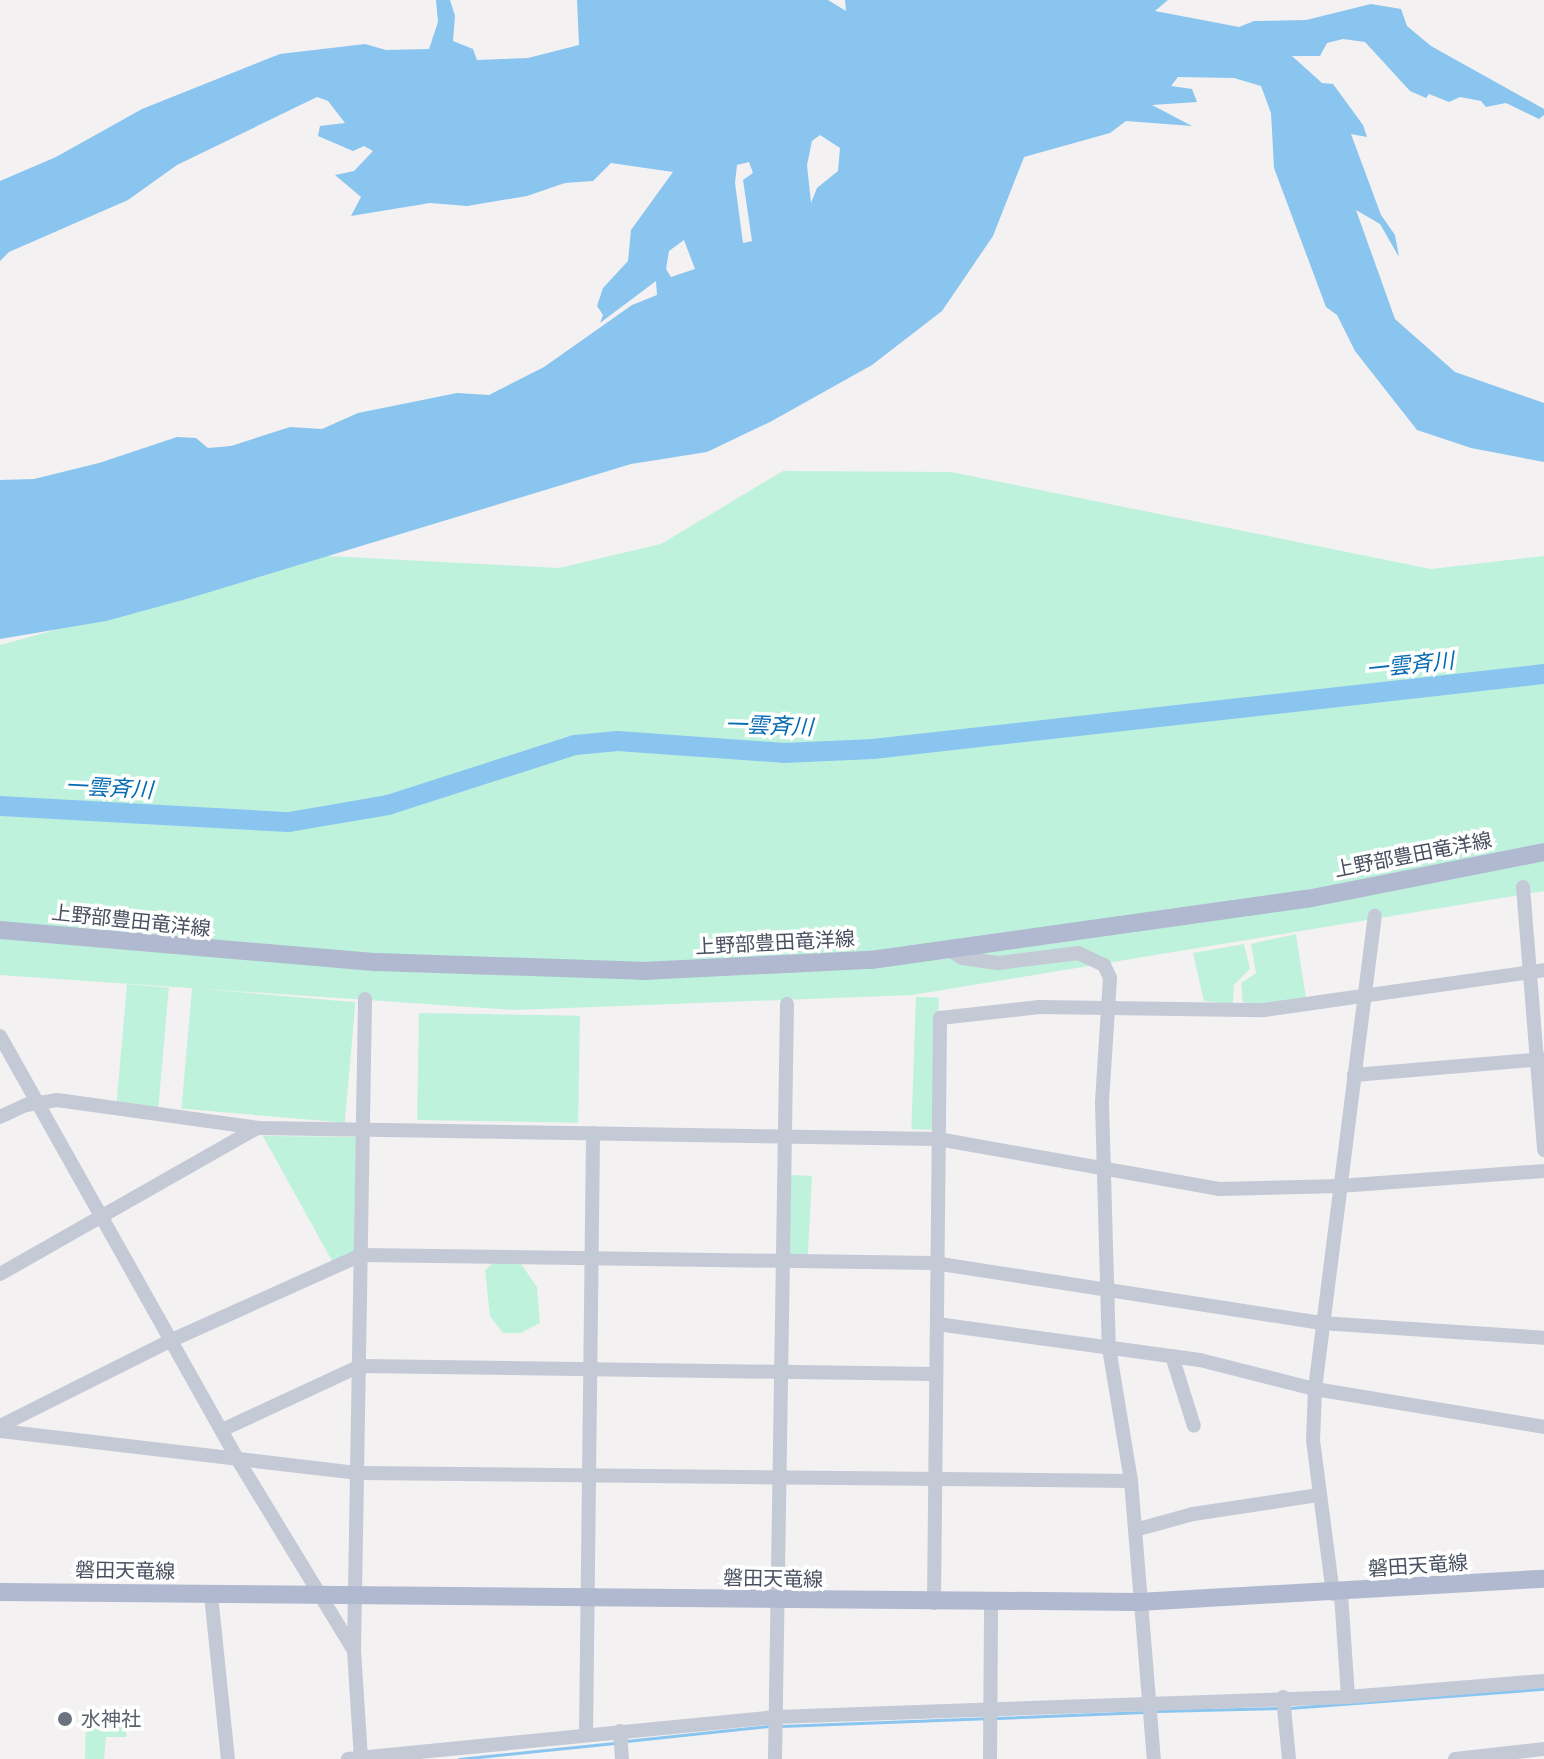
<!DOCTYPE html>
<meta charset="utf-8">
<style>
body{margin:0}
#map{position:relative;width:1544px;height:1759px;overflow:hidden;background:#f3f1f1;font-family:Rubik,"Noto Sans JP",sans-serif}
div>[style]{position:absolute}
.green>*{inset:0;background:#bef2dd;transform-origin:0 0}
.water>*{inset:0;background:#8ac5f0}
.stream>*{height:3px;margin:-1.5px;padding:0 1.5px;transform-origin:1.5px;border-radius:1.5px;background:#8ac5f0}
.river>*{height:20px;margin:-10px;padding:0 10px;transform-origin:10px;border-radius:10px;background:#8ac5f0}
.minor>*{height:14px;margin:-7px;padding:0 7px;transform-origin:7px;border-radius:7px;background:#c4c9d6}
.major>*{height:18px;margin:-9px;padding:0 9px;transform-origin:9px;border-radius:9px;background:#b0b9d0}
.dots>*{width:22px;height:22px;translate:-50% -50%;box-sizing:border-box;border:4px solid #fff;border-radius:50%}
span{translate:-50% -50%;white-space:nowrap;text-align:center;line-height:1.15;-webkit-text-stroke:7px #fff;paint-order:stroke}
.street-label{font-size:20px;color:#484f5f}
.worship-label{font-size:20px;color:#5b616d}
.left{translate:0 -50%;text-align:left}
.water-label{font-size:22px;color:#066bb3;font-style:italic}
</style>
<div id="map">
<div class="green">
<i style="clip-path:polygon(783px 471px,951px 472px,1431px 569px,1544px 556px,1544px 891px,912px 995px,514px 1010px,0 975px,0 645px,327px 556px,559px 568px,661px 544px)"></i>
<i style="clip-path:polygon(1296px 934px,1306px 998px,1271px 1009px,1243px 1002px,1241px 983px,1256px 973px,1251px 944px)"></i>
<i style="clip-path:polygon(1244px 944px,1250px 969px,1234px 985px,1233px 1004px,1204px 1001px,1193px 953px)"></i>
<i style="left:127px;top:984px;width:42px;height:120px;rotate:5deg"></i>
<i style="left:192px;top:988px;width:164px;height:121px;rotate:5deg"></i>
<i style="left:916px;top:997px;width:23px;height:132px;rotate:2deg"></i>
<i style="left:419px;top:1013px;width:161px;height:107px;rotate:1deg"></i>
<i style="clip-path:polygon(263px 1136px,356px 1137px,354px 1253px,332px 1261px)"></i>
<i style="left:791px;top:1175px;width:21px;height:80px;rotate:3deg"></i>
<i style="clip-path:polygon(495px 1262px,521px 1264px,537px 1287px,540px 1323px,521px 1333px,503px 1333px,490px 1316px,485px 1270px)"></i>
<i style="clip-path:polygon(127px 1715px,126px 1737px,106px 1737px,104px 1759px,85px 1759px,86px 1720px)"></i>
</div>
<div class="water">
<i style="clip-path:polygon(evenodd,436px 0,450px 0,455px 16px,453px 41px,473px 49px,477px 60px,528px 58px,579px 45px,577px 0,828px 0,846px 11px,845px 0,1168px 0,1155px 11px,1239px 27px,1254px 21px,1306px 20px,1371px 4px,1401px 9px,1407px 26px,1431px 46px,1544px 109px,1544px 115px,1539px 119px,1506px 103px,1486px 107px,1481px 101px,1460px 97px,1449px 102px,1429px 94px,1426px 98px,1410px 91px,1365px 42px,1343px 39px,1327px 43px,1320px 56px,1292px 56px,1322px 83px,1333px 84px,1363px 125px,1367px 137px,1351px 134px,1381px 215px,1395px 235px,1399px 257px,1380px 224px,1356px 210px,1395px 319px,1455px 372px,1544px 403px,1544px 462px,1471px 448px,1417px 430px,1355px 351px,1337px 315px,1326px 307px,1274px 168px,1271px 113px,1261px 86px,1234px 78px,1178px 77px,1171px 86px,1192px 89px,1197px 102px,1152px 105px,1192px 126px,1126px 121px,1110px 133px,1024px 157px,993px 236px,942px 311px,872px 365px,770px 422px,707px 452px,631px 464px,190px 598px,106px 621px,0 639px,0 480px,34px 479px,99px 463px,177px 437px,196px 438px,208px 448px,231px 446px,290px 427px,322px 429px,358px 413px,457px 393px,489px 395px,544px 367px,632px 305px,657px 295px,656px 281px,600px 323px,603px 315px,597px 306px,603px 288px,628px 261px,631px 230px,673px 172px,611px 163px,593px 181px,565px 183px,527px 196px,467px 206px,430px 203px,351px 216px,361px 197px,335px 175px,354px 171px,373px 151px,364px 146px,353px 151px,318px 136px,320px 126px,345px 123px,328px 101px,317px 97px,177px 165px,128px 200px,9px 252px,0 261px,0 181px,56px 157px,142px 109px,280px 54px,365px 44px,386px 50px,429px 49px,438px 22px,436px 0,820px 135px,840px 148px,838px 171px,817px 188px,811px 203px,807px 165px,812px 141px,820px 135px,436px 0,749px 162px,753px 173px,743px 180px,752px 241px,743px 243px,735px 183px,737px 165px,749px 162px,436px 0,684px 240px,695px 269px,671px 277px,666px 269px,669px 251px,684px 240px)"></i>
</div>
<div class="stream">
<i style="left:1289px;top:1708px;width:256px;rotate:-4.3deg"></i>
<i style="left:1157px;top:1711px;width:124px;rotate:-1.4deg"></i>
<i style="left:997px;top:1718px;width:148px;rotate:-2.3deg"></i>
<i style="left:781px;top:1726px;width:204px;rotate:-2.2deg"></i>
<i style="left:626px;top:1741px;width:144px;rotate:-6deg"></i>
<i style="left:459px;top:1759px;width:156px;rotate:-5.9deg"></i>
</div>
<div class="river">
<i style="left:0;top:806px;width:289px;rotate:3.2deg"></i>
<i style="left:289px;top:822px;width:100px;rotate:-9.7deg"></i>
<i style="left:388px;top:805px;width:196px;rotate:-17.8deg"></i>
<i style="left:575px;top:745px;width:43px;rotate:-5.3deg"></i>
<i style="left:618px;top:741px;width:166px;rotate:4.1deg"></i>
<i style="left:784px;top:753px;width:89px;rotate:-2.6deg"></i>
<i style="left:873px;top:749px;width:675px;rotate:-6.38deg"></i>
</div>
<div class="minor">
<i style="left:1523px;top:887px;width:264px;rotate:85.4deg"></i>
<i style="left:951px;top:951px;width:13px;rotate:32deg"></i>
<i style="left:962px;top:958px;width:36px;rotate:8deg"></i>
<i style="left:998px;top:963px;width:81px;rotate:-7.1deg"></i>
<i style="left:1078px;top:953px;width:29px;rotate:25deg"></i>
<i style="left:1104px;top:965px;width:14px;rotate:65deg"></i>
<i style="left:1110px;top:978px;width:125px;rotate:93.7deg"></i>
<i style="left:1102px;top:1103px;width:245px;rotate:88.4deg"></i>
<i style="left:1109px;top:1348px;width:135px;rotate:80.6deg"></i>
<i style="left:1131px;top:1481px;width:279px;rotate:85.3deg"></i>
<i style="left:0;top:1036px;width:486px;rotate:60.7deg"></i>
<i style="left:238px;top:1460px;width:221px;rotate:58.7deg"></i>
<i style="left:1354px;top:1075px;width:191px;rotate:-4.8deg"></i>
<i style="left:0;top:1117px;width:29px;rotate:-25deg"></i>
<i style="left:26px;top:1105px;width:31px;rotate:-9deg"></i>
<i style="left:57px;top:1100px;width:203px;rotate:7.9deg"></i>
<i style="left:258px;top:1128px;width:680px;rotate:0.93deg"></i>
<i style="left:938px;top:1139px;width:285px;rotate:10.1deg"></i>
<i style="left:1219px;top:1189px;width:120px;rotate:-1.4deg"></i>
<i style="left:1339px;top:1186px;width:206px;rotate:-4.2deg"></i>
<i style="left:0;top:1274px;width:296px;rotate:-29.6deg"></i>
<i style="left:937px;top:1324px;width:265px;rotate:7.8deg"></i>
<i style="left:1200px;top:1360px;width:119px;rotate:14.2deg"></i>
<i style="left:1315px;top:1389px;width:232px;rotate:9.4deg"></i>
<i style="left:1172px;top:1356px;width:73px;rotate:72.6deg"></i>
<i style="left:0;top:1426px;width:192px;rotate:-26.6deg"></i>
<i style="left:172px;top:1340px;width:207px;rotate:-24.2deg"></i>
<i style="left:361px;top:1255px;width:573px;rotate:0.8deg"></i>
<i style="left:934px;top:1263px;width:392px;rotate:8.8deg"></i>
<i style="left:1321px;top:1323px;width:224px;rotate:3.8deg"></i>
<i style="left:222px;top:1430px;width:152px;rotate:-24.9deg"></i>
<i style="left:360px;top:1366px;width:575px;rotate:0.8deg"></i>
<i style="left:0;top:1431px;width:361px;rotate:6.7deg"></i>
<i style="left:359px;top:1473px;width:772px;rotate:0.59deg"></i>
<i style="left:1135px;top:1530px;width:60px;rotate:-15.4deg"></i>
<i style="left:1193px;top:1514px;width:126px;rotate:-8.6deg"></i>
<i style="left:1333px;top:1594px;width:154px;rotate:-97.4deg"></i>
<i style="left:1313px;top:1441px;width:52px;rotate:-87.8deg"></i>
<i style="left:1315px;top:1389px;width:477px;rotate:-82.8deg"></i>
<i style="left:1341px;top:1594px;width:103px;rotate:86.1deg"></i>
<i style="left:211px;top:1595px;width:165px;rotate:84.1deg"></i>
<i style="left:934px;top:1603px;width:585px;rotate:-89.41deg"></i>
<i style="left:940px;top:1018px;width:100px;rotate:-6.3deg"></i>
<i style="left:1039px;top:1007px;width:225px;rotate:0.8deg"></i>
<i style="left:1264px;top:1010px;width:283px;rotate:-8.1deg"></i>
<i style="left:1283px;top:1697px;width:62px;rotate:84.5deg"></i>
<i style="left:620px;top:1731px;width:28px;rotate:86deg"></i>
<i style="left:586px;top:1735px;width:602px;rotate:-89.33deg"></i>
<i style="left:348px;top:1759px;width:430px;rotate:-5.6deg"></i>
<i style="left:776px;top:1717px;width:572px;rotate:-2deg"></i>
<i style="left:1348px;top:1697px;width:197px;rotate:-4.7deg"></i>
<i style="left:361px;top:1759px;width:108px;rotate:-93.7deg"></i>
<i style="left:354px;top:1651px;width:652px;rotate:-89.03deg"></i>
<i style="left:775px;top:1759px;width:755px;rotate:-89.09deg"></i>
<i style="left:990px;top:1759px;width:156px;rotate:-89.6deg"></i>
<i style="left:1455px;top:1759px;width:90px;rotate:-6.4deg"></i>
</div>
<div class="major">
<i style="left:0;top:930px;width:378px;rotate:4.9deg"></i>
<i style="left:377px;top:962px;width:265px;rotate:1.9deg"></i>
<i style="left:642px;top:971px;width:229px;rotate:-2.8deg"></i>
<i style="left:871px;top:960px;width:440px;rotate:-8deg"></i>
<i style="left:1307px;top:899px;width:242px;rotate:-11.2deg"></i>
<i style="left:0;top:1592px;width:1139px;rotate:0.5deg"></i>
<i style="left:1139px;top:1602px;width:406px;rotate:-3.3deg"></i>
</div>
<div class="dots">
<i style="left:65px;top:1719px;background:#6b7280"></i>
</div>
<div class="street-label">
<span style="left:1413px;top:855px;rotate:-11deg">上野部豊田竜洋線</span>
<span style="left:131px;top:921px;rotate:6deg">上野部豊田竜洋線</span>
<span style="left:775px;top:943px;rotate:-3deg">上野部豊田竜洋線</span>
<span style="left:1418px;top:1566px;rotate:-4deg">磐田天竜線</span>
<span style="left:125px;top:1571px;rotate:1deg">磐田天竜線</span>
<span style="left:773px;top:1579px;rotate:1deg">磐田天竜線</span>
</div>
<div class="worship-label">
<span class="left" style="left:81px;top:1719px">水神社</span>
</div>
<div class="water-label">
<span style="left:1410px;top:665px;rotate:-6deg">一雲斉川</span>
<span style="left:769px;top:726px;rotate:2deg">一雲斉川</span>
<span style="left:109px;top:788px;rotate:3deg">一雲斉川</span>
</div>
</div>
